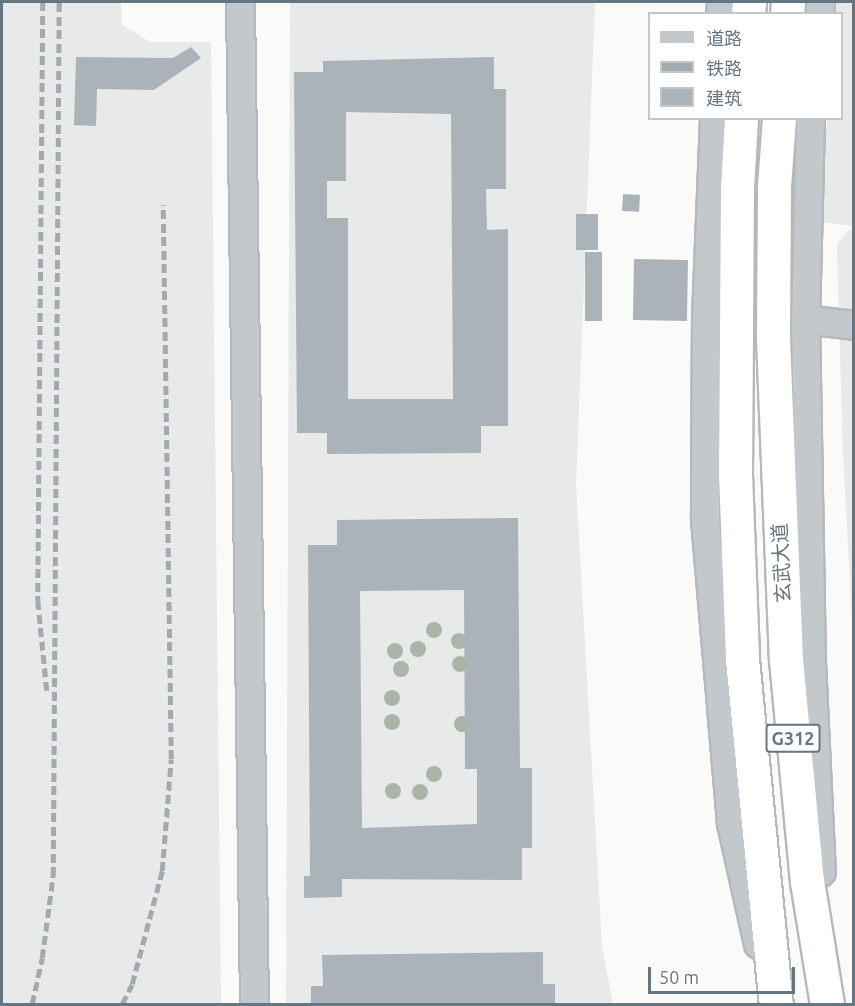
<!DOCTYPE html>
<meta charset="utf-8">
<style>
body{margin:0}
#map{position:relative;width:855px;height:1006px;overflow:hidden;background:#fafaf8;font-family:Ubuntu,"Noto Sans SC",sans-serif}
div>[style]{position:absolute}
.built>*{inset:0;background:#e8e9e9}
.building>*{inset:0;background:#aab3b9;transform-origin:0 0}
.roads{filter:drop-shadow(2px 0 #b4b9bd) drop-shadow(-2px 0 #b4b9bd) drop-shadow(0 2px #b4b9bd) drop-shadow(0 -2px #b4b9bd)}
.minor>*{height:27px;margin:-13.5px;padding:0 13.5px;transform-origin:13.5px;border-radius:13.5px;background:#c3c8cc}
.highway>*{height:33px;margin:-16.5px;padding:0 16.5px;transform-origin:16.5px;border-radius:16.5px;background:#fff}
.rail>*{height:4.5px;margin-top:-2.25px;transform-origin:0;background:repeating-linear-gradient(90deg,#a2aab0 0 9px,transparent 0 13.5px)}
.trees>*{width:16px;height:16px;margin:-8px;border-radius:50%;background:#aab4a7}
span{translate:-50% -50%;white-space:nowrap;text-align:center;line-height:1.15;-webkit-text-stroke:6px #fff;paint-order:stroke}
.shield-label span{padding:2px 4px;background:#fff;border:2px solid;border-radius:4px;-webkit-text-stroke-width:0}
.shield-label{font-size:18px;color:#657683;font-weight:700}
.street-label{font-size:20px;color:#657683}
.frame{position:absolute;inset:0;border:3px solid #657683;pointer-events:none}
.legend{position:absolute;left:648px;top:12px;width:195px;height:108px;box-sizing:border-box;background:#fff;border:2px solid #c1c8cd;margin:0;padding:8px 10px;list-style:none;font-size:18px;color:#657683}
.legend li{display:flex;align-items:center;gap:12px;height:30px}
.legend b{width:30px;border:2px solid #c1c8cd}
.scale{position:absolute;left:648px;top:967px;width:147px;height:27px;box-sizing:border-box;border:3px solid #657683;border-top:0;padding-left:8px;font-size:18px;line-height:21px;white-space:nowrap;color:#657683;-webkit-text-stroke:4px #fff;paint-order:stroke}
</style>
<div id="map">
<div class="built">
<i style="clip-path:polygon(2px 2px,121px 2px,122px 25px,150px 42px,211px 42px,221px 1004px,2px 1004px)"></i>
<i style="clip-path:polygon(290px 2px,595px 2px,576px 484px,602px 946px,613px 1004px,286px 1004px)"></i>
<i style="clip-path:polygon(836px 2px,853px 2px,853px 226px,820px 222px,827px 119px,842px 118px,842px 14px,835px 13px)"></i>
<i style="clip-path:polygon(849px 229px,853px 230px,853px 638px,843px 454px,837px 245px)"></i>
</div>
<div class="building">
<i style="clip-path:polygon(191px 47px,201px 58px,154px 90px,97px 89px,96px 126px,74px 125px,76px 57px,173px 58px)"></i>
<i style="clip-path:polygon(evenodd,494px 57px,494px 89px,506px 89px,506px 189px,486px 189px,487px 230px,508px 229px,508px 426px,481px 426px,481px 453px,327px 454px,327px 433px,297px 433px,294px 72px,323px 72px,323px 61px,494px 57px,346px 112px,451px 114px,453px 399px,348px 399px,348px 218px,327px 218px,327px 181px,346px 181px,346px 112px)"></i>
<i style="left:623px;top:194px;width:17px;height:17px;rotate:3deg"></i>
<i style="left:576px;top:214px;width:22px;height:36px"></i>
<i style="left:585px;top:252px;width:17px;height:69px"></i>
<i style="left:634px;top:259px;width:54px;height:61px;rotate:1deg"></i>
<i style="clip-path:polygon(evenodd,518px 518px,520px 768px,532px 768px,532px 848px,522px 848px,522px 880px,342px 879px,342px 897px,304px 898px,304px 876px,310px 876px,308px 545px,337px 545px,337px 520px,518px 518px,464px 590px,465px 769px,477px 769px,477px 824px,362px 828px,360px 591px,464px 590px)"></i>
<i style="clip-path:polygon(543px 952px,543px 984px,555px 984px,555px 1005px,311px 1005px,311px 986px,323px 986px,322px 955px)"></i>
</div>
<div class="roads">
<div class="minor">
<i style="left:240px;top:2px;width:1002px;rotate:89.2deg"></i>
<i style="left:720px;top:14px;width:12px;rotate:-85deg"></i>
<i style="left:819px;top:14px;width:12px;rotate:-85deg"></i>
<i style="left:714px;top:118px;width:195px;rotate:92.3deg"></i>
<i style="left:706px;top:313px;width:206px;rotate:90.3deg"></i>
<i style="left:705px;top:519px;width:305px;rotate:85.1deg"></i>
<i style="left:731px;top:823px;width:124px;rotate:77.4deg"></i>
<i style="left:810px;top:118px;width:201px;rotate:91.4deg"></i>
<i style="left:805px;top:319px;width:343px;rotate:89deg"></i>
<i style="left:811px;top:662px;width:210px;rotate:87.3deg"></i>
<i style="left:805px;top:319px;width:49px;rotate:7deg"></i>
</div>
<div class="highway">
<i style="left:748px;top:14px;width:12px;rotate:-85deg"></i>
<i style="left:787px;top:14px;width:12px;rotate:-85deg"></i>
<i style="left:741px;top:118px;width:71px;rotate:93.2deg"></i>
<i style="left:737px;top:189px;width:285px;rotate:90.4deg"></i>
<i style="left:735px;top:474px;width:185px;rotate:87.8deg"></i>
<i style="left:742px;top:659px;width:347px;rotate:84.4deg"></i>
<i style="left:779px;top:118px;width:68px;rotate:94.2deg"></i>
<i style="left:774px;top:186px;width:152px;rotate:90.4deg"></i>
<i style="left:773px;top:338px;width:322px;rotate:87.7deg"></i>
<i style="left:786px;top:660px;width:222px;rotate:84.6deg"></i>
<i style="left:807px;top:881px;width:125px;rotate:80.8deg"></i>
</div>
</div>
<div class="rail">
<i style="left:43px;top:2px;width:599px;rotate:90.48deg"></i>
<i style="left:38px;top:601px;width:90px;rotate:84.3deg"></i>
<i style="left:32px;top:1004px;width:47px;rotate:-77.7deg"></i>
<i style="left:42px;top:958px;width:83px;rotate:-82.4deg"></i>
<i style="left:53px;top:876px;width:874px;rotate:-89.61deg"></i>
<i style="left:122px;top:1004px;width:22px;rotate:-63deg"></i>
<i style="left:132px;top:984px;width:117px;rotate:-75.1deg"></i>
<i style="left:162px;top:871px;width:112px;rotate:-85.4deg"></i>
<i style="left:171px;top:759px;width:554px;rotate:-90.83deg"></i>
</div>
<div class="trees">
<i style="left:434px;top:630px"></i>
<i style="left:459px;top:641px"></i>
<i style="left:418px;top:649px"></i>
<i style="left:395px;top:651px"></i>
<i style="left:460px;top:664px"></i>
<i style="left:401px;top:669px"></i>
<i style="left:392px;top:698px"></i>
<i style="left:392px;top:722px"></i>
<i style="left:462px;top:724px"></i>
<i style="left:434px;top:774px"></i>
<i style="left:393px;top:791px"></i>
<i style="left:420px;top:792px"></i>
</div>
<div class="shield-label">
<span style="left:793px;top:738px">G312</span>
</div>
<div class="street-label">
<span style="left:781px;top:563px;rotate:-93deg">玄武大道</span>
</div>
<div class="frame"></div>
<ul class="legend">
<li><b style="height:8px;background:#c3c8cc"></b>道路</li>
<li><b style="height:8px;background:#a2aab0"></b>铁路</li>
<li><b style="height:16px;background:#aab3b9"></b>建筑</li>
</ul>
<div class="scale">50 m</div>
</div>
